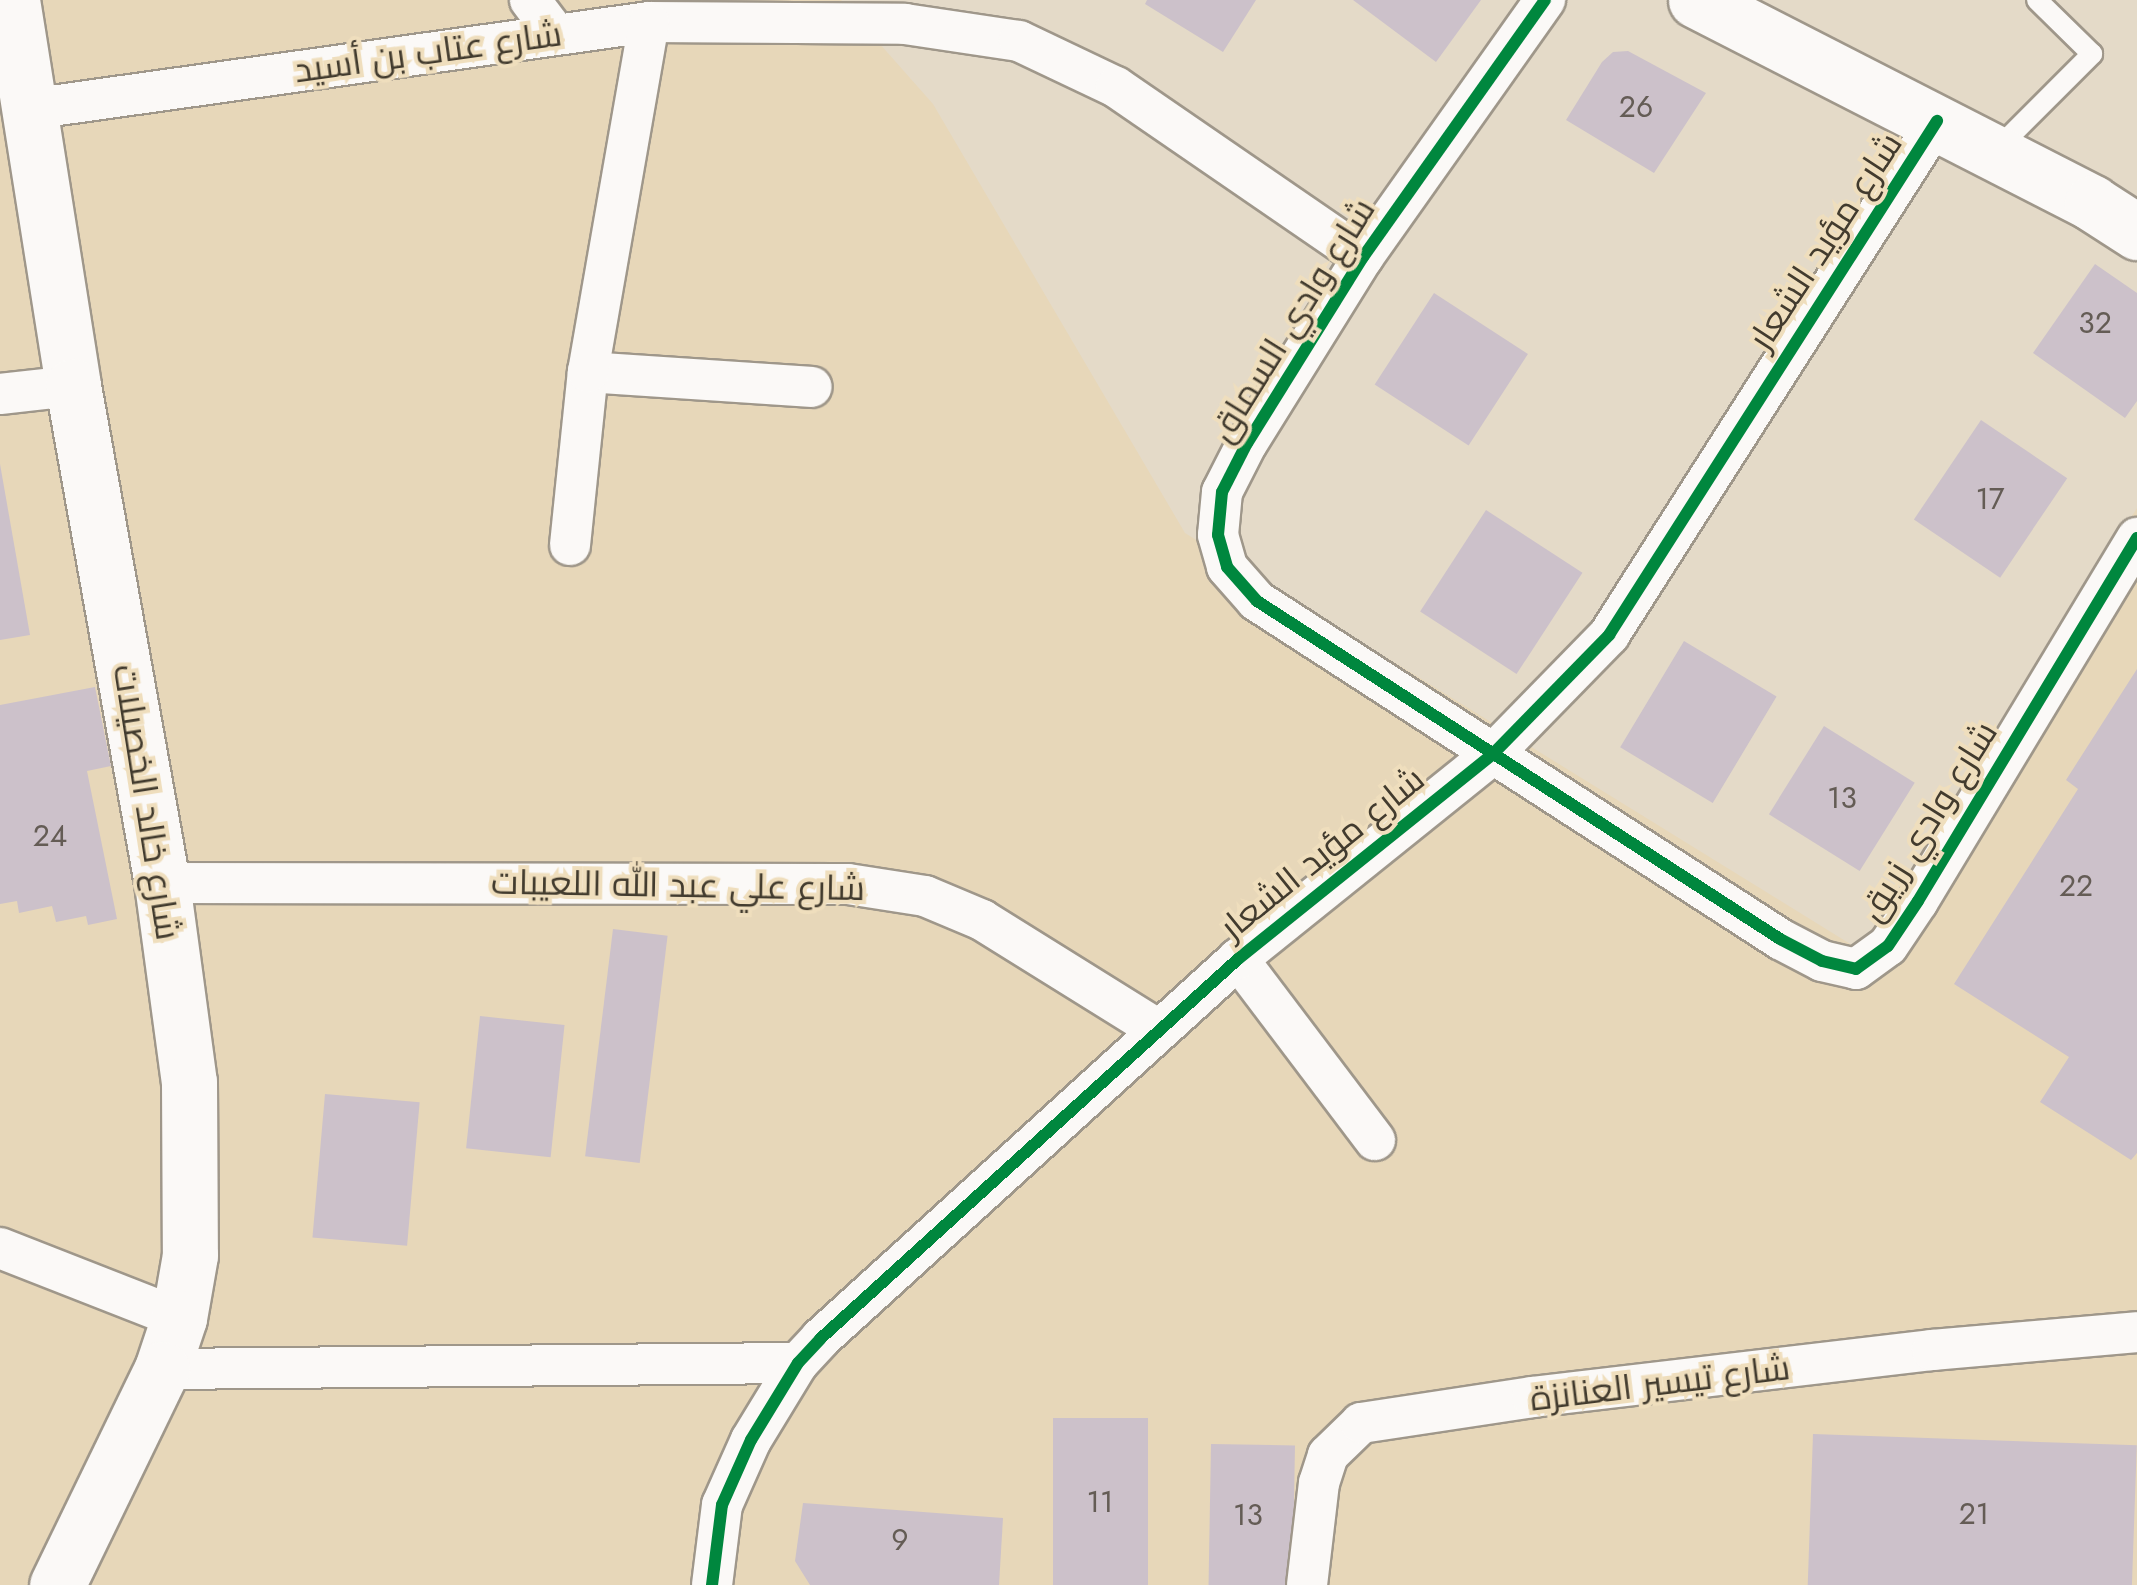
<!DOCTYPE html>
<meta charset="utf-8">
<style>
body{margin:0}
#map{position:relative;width:2137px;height:1585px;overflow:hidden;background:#e4dac8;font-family:Jost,Cairo,sans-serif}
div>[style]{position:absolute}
.built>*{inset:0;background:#e7d7b9}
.building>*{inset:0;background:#ccc1ca;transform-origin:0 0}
.roads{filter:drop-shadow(2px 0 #9f978a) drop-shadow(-2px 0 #9f978a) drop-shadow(0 2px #9f978a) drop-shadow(0 -2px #9f978a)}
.lane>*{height:20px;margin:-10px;padding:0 10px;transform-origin:10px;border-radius:10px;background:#fbf9f7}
.street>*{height:40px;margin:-20px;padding:0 20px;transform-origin:20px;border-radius:20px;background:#fbf9f7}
.secondary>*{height:55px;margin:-27.5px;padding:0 27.5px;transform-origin:27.5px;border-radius:27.5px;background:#fbf9f7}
.cycleway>*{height:12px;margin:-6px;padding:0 6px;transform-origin:6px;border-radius:6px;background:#00873e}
span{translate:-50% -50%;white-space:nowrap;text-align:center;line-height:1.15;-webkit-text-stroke:8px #efdebd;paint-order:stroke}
.number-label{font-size:30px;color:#645c55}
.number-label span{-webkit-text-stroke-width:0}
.street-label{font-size:35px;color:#423b2e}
</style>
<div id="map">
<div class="built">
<i style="clip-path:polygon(0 0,841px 0,933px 104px,1185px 533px,1860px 950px,2137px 508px,2137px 1585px,0 1585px)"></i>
</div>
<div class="building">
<i style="clip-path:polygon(1147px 0,1256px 0,1223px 52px,1145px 4px)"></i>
<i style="clip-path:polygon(1353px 0,1481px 0,1436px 62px)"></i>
<i style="clip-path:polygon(1628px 51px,1706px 93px,1654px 173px,1566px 120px,1602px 62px,1613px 52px)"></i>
<i style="clip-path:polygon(2095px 264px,2137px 293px,2137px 401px,2125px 418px,2033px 353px)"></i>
<i style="left:1434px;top:293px;width:112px;height:109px;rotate:33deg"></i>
<i style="left:1981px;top:420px;width:104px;height:120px;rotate:34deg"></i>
<i style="clip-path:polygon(0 464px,30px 635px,0 640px)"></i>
<i style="left:1486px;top:510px;width:115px;height:121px;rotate:33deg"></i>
<i style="left:1684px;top:641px;width:108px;height:124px;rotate:31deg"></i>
<i style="clip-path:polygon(2137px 669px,2137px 1153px,2131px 1160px,2040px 1102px,2069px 1057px,1954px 984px,2078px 789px,2066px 780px)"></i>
<i style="clip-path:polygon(95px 687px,111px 766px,87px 771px,117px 919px,88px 925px,86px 916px,56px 922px,52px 906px,19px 913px,17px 901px,0 904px,0 705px)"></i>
<i style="left:1824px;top:726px;width:107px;height:104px;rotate:32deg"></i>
<i style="left:613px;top:929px;width:55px;height:229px;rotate:7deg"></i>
<i style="left:480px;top:1016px;width:85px;height:133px;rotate:6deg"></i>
<i style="left:325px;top:1094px;width:95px;height:144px;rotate:5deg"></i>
<i style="left:1053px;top:1418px;width:95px;height:167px"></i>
<i style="left:1813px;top:1434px;width:324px;height:151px;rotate:2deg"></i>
<i style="left:1211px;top:1444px;width:84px;height:141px;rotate:1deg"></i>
<i style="clip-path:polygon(803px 1503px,1003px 1518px,999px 1585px,810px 1585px,795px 1561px)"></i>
</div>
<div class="roads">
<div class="lane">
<i style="left:1996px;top:150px;width:136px;rotate:-45deg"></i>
<i style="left:2092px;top:54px;width:77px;rotate:-135.5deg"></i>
</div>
<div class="street">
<i style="left:530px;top:0;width:41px;rotate:52.9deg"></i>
<i style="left:1545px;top:0;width:315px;rotate:125.3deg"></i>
<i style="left:1363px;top:257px;width:219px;rotate:121.9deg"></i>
<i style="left:1247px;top:443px;width:55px;rotate:117deg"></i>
<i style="left:1222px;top:492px;width:43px;rotate:95.3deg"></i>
<i style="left:1218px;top:535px;width:33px;rotate:74deg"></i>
<i style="left:1227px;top:567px;width:45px;rotate:48.6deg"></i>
<i style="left:1257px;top:601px;width:623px;rotate:32.87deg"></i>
<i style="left:1780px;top:939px;width:47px;rotate:27.6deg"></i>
<i style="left:1822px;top:961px;width:35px;rotate:13deg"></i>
<i style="left:1856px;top:969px;width:39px;rotate:-36deg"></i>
<i style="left:1888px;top:946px;width:54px;rotate:-56.3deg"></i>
<i style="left:1918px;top:901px;width:424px;rotate:-58.9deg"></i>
<i style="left:30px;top:109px;width:625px;rotate:-8deg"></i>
<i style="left:649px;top:22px;width:256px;rotate:0.4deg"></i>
<i style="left:905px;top:24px;width:115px;rotate:8.5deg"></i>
<i style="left:1019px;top:41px;width:107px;rotate:25.4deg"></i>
<i style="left:1116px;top:87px;width:300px;rotate:34.5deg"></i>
<i style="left:588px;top:372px;width:224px;rotate:3.8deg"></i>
<i style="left:0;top:394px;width:73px;rotate:-6.3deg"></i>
<i style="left:570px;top:545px;width:174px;rotate:-84.1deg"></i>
<i style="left:588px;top:372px;width:355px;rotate:-80.1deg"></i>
<i style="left:162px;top:883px;width:686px;rotate:0.08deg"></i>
<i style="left:848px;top:884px;width:78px;rotate:8.9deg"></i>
<i style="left:925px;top:896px;width:62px;rotate:22.8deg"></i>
<i style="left:982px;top:920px;width:206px;rotate:31.9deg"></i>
<i style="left:1238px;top:959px;width:227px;rotate:52.9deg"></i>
<i style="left:0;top:1248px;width:192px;rotate:21.4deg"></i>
<i style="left:162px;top:1369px;width:636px;rotate:-0.54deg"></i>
<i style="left:712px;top:1585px;width:81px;rotate:-82.9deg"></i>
<i style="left:722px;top:1505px;width:71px;rotate:-66deg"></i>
<i style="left:751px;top:1440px;width:90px;rotate:-58.6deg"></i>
<i style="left:798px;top:1363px;width:33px;rotate:-47deg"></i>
<i style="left:820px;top:1339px;width:565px;rotate:-42.27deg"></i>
<i style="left:1238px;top:959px;width:326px;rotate:-38.8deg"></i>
<i style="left:1492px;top:755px;width:168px;rotate:-45.7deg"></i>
<i style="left:1609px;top:635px;width:610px;rotate:-57.46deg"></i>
<i style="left:1307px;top:1585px;width:103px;rotate:-83.3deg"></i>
<i style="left:1319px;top:1483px;width:29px;rotate:-72deg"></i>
<i style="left:1328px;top:1455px;width:46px;rotate:-44.1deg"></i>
<i style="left:1361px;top:1423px;width:173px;rotate:-8.6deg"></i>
<i style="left:1532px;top:1397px;width:403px;rotate:-6.7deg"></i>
<i style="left:1932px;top:1350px;width:206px;rotate:-5deg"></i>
</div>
<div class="secondary">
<i style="left:12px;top:0;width:391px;rotate:81deg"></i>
<i style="left:73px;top:386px;width:505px;rotate:79.85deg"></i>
<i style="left:162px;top:883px;width:201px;rotate:82.3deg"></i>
<i style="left:189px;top:1082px;width:173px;rotate:89.7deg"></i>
<i style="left:190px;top:1255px;width:64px;rotate:99.9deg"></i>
<i style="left:179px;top:1318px;width:54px;rotate:108.4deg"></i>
<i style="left:162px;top:1369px;width:240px;rotate:115.9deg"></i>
<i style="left:1696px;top:0;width:445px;rotate:27.1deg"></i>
<i style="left:2092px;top:203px;width:54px;rotate:32.8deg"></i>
</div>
</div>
<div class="cycleway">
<i style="left:1545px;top:0;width:315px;rotate:125.3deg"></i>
<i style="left:1363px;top:257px;width:219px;rotate:121.9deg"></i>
<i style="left:1247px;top:443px;width:55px;rotate:117deg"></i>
<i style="left:1222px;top:492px;width:43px;rotate:95.3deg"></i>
<i style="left:1218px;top:535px;width:33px;rotate:74deg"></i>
<i style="left:1227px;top:567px;width:45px;rotate:48.6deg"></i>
<i style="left:1257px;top:601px;width:623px;rotate:32.87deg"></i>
<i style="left:1780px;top:939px;width:47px;rotate:27.6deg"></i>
<i style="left:1822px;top:961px;width:35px;rotate:13deg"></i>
<i style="left:1856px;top:969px;width:39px;rotate:-36deg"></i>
<i style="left:1888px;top:946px;width:54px;rotate:-56.3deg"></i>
<i style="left:1918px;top:901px;width:424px;rotate:-58.9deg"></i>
<i style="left:712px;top:1585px;width:81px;rotate:-82.9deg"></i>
<i style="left:722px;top:1505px;width:71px;rotate:-66deg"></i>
<i style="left:751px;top:1440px;width:90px;rotate:-58.6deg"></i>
<i style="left:798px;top:1363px;width:33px;rotate:-47deg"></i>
<i style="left:820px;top:1339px;width:565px;rotate:-42.27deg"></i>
<i style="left:1238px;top:959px;width:326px;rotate:-38.8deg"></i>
<i style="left:1492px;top:755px;width:168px;rotate:-45.7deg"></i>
<i style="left:1609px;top:635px;width:610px;rotate:-57.46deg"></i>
</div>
<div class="number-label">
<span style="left:1636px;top:107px">26</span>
<span style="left:2095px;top:323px">32</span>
<span style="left:1990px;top:499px">17</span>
<span style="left:1842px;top:798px">13</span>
<span style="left:50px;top:836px">24</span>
<span style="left:2076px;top:886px">22</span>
<span style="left:1100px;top:1502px">11</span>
<span style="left:1974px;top:1514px">21</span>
<span style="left:1248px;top:1515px">13</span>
<span style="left:900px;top:1540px">9</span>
</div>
<div class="street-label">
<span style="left:428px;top:52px;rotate:-8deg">شارع عتاب بن أسيد</span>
<span style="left:1825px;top:241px;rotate:-57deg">شارع مؤيد الشعار</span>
<span style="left:1292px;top:320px;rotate:-58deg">شارع وادي السماق</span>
<span style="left:147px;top:802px;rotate:81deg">شارع خالد الخصيلات</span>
<span style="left:1928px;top:821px;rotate:-58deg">شارع وادي زريق</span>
<span style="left:1322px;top:853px;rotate:-39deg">شارع مؤيد الشعار</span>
<span style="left:678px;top:885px;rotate:1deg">شارع علي عبد الله اللعيبات</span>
<span style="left:1660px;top:1383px;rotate:-7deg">شارع تيسير العنانزة</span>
</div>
</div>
